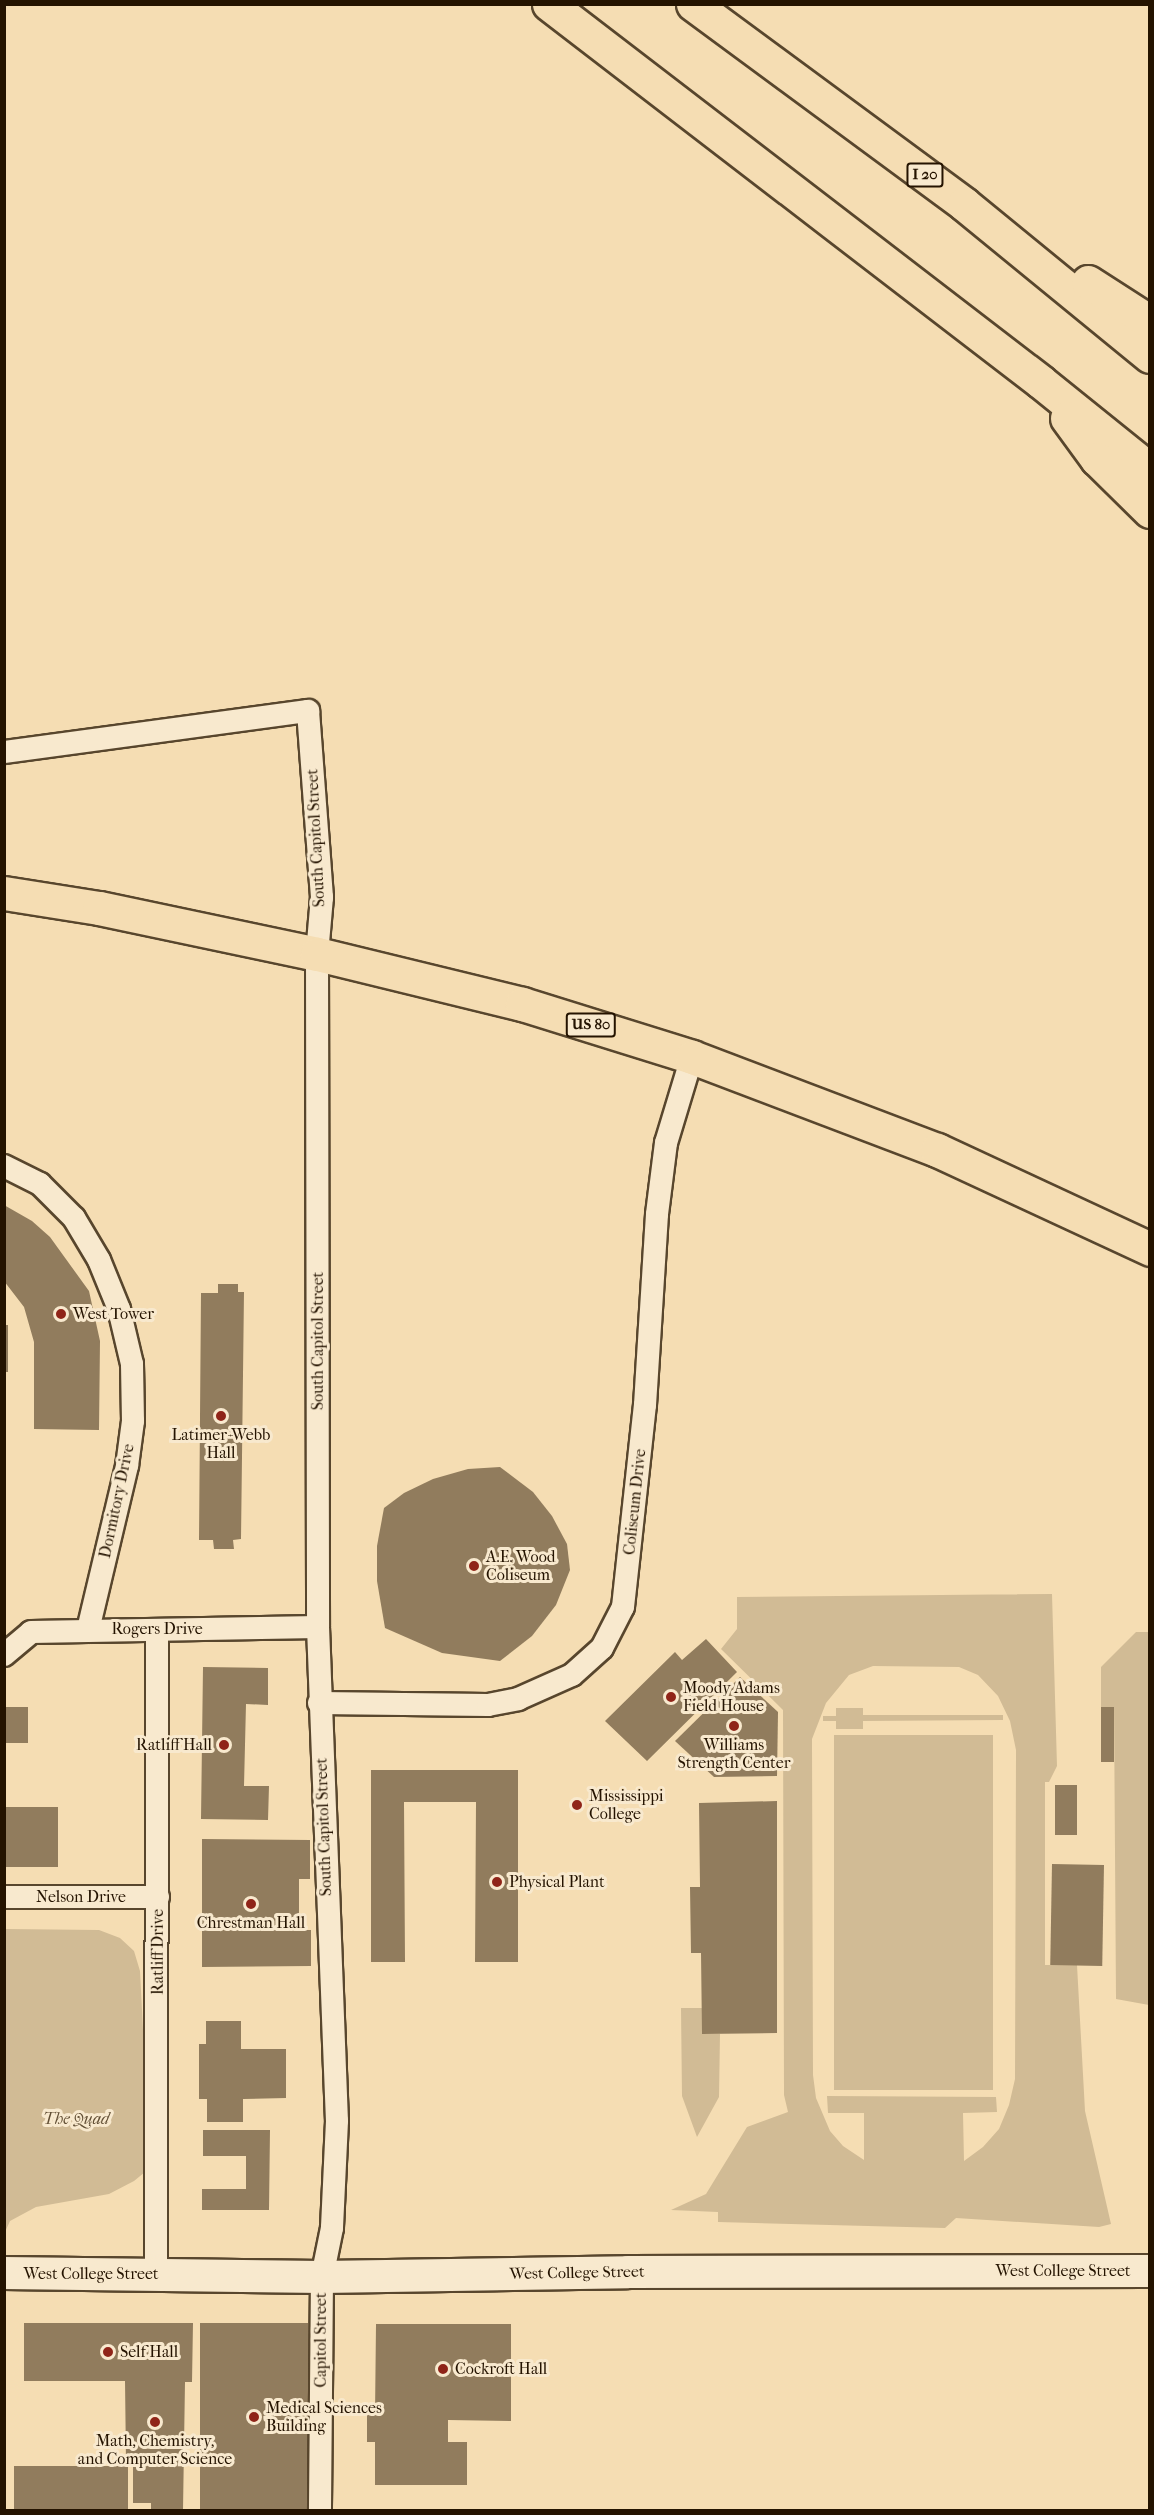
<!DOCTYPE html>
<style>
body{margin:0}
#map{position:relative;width:1154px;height:2515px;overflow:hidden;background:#f5ddb3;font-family:"IM FELL French Canon",serif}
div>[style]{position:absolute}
.green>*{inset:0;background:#d1bb95;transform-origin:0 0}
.building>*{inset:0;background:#917c5d;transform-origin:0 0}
.roads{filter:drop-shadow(2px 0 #58462d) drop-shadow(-2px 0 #58462d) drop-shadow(0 2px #58462d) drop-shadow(0 -2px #58462d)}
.street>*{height:22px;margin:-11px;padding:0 11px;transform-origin:11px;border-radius:11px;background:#f8e9ce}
.secondary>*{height:32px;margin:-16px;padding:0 16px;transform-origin:16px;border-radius:16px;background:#f8e9ce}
.primary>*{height:33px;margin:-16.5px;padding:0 16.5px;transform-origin:16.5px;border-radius:16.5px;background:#f5ddb3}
.highway>*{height:33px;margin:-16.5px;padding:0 16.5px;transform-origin:16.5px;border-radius:16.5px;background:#f5ddb3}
.dots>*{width:16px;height:16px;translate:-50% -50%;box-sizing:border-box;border:3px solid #f8e9ce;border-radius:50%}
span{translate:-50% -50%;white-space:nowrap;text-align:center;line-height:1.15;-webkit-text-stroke:6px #f8e9ce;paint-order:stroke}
.shield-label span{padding:2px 4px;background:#f8e9ce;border:2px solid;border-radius:4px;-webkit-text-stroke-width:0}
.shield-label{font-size:15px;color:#241300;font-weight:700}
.street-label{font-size:16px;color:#241300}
.poi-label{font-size:16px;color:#241300}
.left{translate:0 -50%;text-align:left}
.right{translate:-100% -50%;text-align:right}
.park-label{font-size:16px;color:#614e34;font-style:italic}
.frame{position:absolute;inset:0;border:6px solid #241300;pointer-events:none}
</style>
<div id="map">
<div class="green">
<i style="clip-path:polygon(evenodd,1052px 1594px,1057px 1766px,1049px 1782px,1045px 1782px,1045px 1965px,1077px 1965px,1085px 2111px,1111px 2224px,1099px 2227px,956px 2218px,945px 2228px,718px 2222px,718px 2212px,671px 2210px,706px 2194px,747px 2127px,788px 2112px,784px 2095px,783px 1710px,721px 1649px,737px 1629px,737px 1597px,1052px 1594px,873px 1666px,959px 1667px,978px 1675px,998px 1696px,1010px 1721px,1016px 1750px,1015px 2079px,1009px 2105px,999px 2129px,983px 2147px,964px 2161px,963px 2113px,997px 2112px,996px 2097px,827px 2096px,828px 2113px,864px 2113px,864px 2160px,843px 2146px,830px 2131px,816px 2098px,813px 2075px,812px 1739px,826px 1703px,849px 1675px,873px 1666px)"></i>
<i style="clip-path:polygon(1136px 1632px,1149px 1632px,1149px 2005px,1116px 1999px,1114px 1707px,1101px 1707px,1101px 1667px)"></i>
<i style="clip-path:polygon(836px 1708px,863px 1708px,863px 1715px,1003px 1715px,1003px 1720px,863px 1721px,863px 1729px,836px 1729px,836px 1721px,823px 1721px,823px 1716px,836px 1716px)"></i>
<i style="left:993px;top:1735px;width:355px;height:159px;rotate:90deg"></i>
<i style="clip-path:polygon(5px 1929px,99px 1930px,120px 1938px,134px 1951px,140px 1971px,148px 2127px,145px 2172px,134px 2181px,109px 2194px,36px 2207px,10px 2221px,5px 2232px)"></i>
<i style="clip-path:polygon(681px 2008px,702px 2008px,702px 2034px,720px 2034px,719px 2097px,697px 2137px,682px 2096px)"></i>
</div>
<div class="building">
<i style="clip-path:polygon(4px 1205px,32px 1221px,50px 1237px,89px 1291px,100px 1341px,99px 1430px,34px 1429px,34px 1342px,24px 1307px,4px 1281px)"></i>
<i style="clip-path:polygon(218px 1284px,238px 1284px,238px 1292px,244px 1292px,241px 1539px,233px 1540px,234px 1549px,214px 1549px,213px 1540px,199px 1540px,201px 1293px,218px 1293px)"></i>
<i style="left:4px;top:1325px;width:4px;height:47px"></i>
<i style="clip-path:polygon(500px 1467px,533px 1492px,552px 1516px,567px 1544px,570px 1570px,556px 1605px,532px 1636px,500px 1661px,442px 1653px,385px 1628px,377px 1581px,377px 1546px,384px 1508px,404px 1493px,433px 1479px,468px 1469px)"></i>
<i style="clip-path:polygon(706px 1639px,737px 1672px,647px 1761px,605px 1721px,675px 1652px,682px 1660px)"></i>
<i style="clip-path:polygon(203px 1667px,268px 1668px,268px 1705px,246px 1704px,244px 1786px,269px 1786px,268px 1820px,201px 1819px)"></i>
<i style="clip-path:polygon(740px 1677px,778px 1712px,777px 1776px,714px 1777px,675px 1741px)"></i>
<i style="left:4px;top:1707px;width:24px;height:36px"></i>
<i style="left:1101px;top:1707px;width:13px;height:55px"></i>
<i style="clip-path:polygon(371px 1770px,518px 1770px,518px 1962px,475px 1962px,476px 1802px,404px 1802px,405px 1962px,371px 1962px)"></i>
<i style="left:1055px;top:1785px;width:22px;height:50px"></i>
<i style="clip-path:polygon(777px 1801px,777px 2033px,702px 2034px,701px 1953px,691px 1953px,690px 1887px,700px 1887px,699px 1803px)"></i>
<i style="left:4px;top:1807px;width:54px;height:60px"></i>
<i style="clip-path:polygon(202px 1839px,310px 1840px,310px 1879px,299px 1879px,299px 1930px,311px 1930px,311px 1966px,202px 1967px)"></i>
<i style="left:1052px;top:1864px;width:52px;height:101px;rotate:1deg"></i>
<i style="clip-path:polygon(206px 2021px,241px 2021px,241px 2049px,286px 2049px,286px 2098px,243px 2099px,243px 2122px,207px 2122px,207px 2099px,199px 2099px,199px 2044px,206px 2044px)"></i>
<i style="clip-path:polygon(203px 2130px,270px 2130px,269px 2210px,202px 2210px,202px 2189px,246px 2189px,246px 2156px,203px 2156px)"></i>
<i style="clip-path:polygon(24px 2323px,193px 2323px,192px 2382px,185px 2382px,183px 2510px,151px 2510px,151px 2503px,133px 2503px,133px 2462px,126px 2462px,125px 2381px,24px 2381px)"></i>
<i style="left:200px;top:2323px;width:108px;height:187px"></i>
<i style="clip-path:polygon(376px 2324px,511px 2324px,511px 2421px,448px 2420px,448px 2442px,467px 2442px,467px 2485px,375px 2485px,375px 2442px,367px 2442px,367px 2414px,375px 2414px)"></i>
<i style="left:14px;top:2466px;width:114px;height:44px"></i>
</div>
<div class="roads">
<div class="street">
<i style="left:4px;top:752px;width:307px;rotate:-7.7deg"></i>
<i style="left:308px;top:711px;width:187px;rotate:85.7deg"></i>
<i style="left:322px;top:897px;width:57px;rotate:95deg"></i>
<i style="left:317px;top:954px;width:673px;rotate:89.91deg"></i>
<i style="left:318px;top:1627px;width:494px;rotate:87.8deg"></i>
<i style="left:337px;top:2121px;width:107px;rotate:92.7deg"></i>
<i style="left:332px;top:2228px;width:50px;rotate:101.5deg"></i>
<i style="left:322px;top:2277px;width:233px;rotate:90.5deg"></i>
<i style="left:4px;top:1166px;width:40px;rotate:26.6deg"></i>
<i style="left:40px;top:1184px;width:48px;rotate:45deg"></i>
<i style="left:74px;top:1218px;width:49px;rotate:59.2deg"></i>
<i style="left:99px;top:1260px;width:53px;rotate:67.8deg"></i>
<i style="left:119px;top:1309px;width:57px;rotate:76.7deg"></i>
<i style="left:132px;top:1364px;width:57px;rotate:89deg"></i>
<i style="left:133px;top:1421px;width:45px;rotate:97.6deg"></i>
<i style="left:127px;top:1466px;width:169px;rotate:103.4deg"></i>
<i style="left:4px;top:1655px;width:35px;rotate:-40deg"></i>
<i style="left:31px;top:1632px;width:287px;rotate:-1deg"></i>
<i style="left:319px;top:1703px;width:169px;rotate:0.7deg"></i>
<i style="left:488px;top:1705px;width:31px;rotate:-11deg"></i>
<i style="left:518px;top:1699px;width:59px;rotate:-24deg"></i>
<i style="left:572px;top:1675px;width:40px;rotate:-42deg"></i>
<i style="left:602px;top:1648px;width:46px;rotate:-62.9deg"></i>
<i style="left:623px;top:1607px;width:203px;rotate:-83.8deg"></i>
<i style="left:645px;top:1405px;width:191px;rotate:-86.4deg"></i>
<i style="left:657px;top:1214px;width:72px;rotate:-82.8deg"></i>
<i style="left:666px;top:1143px;width:90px;rotate:-73.2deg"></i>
<i style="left:4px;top:1897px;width:154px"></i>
<i style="left:156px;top:2274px;width:644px;rotate:-89.91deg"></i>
</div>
<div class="secondary">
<i style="left:4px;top:2273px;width:318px;rotate:0.7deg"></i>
<i style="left:322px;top:2277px;width:306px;rotate:-0.9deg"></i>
<i style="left:628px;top:2272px;width:522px;rotate:-0.11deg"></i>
</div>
<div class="primary">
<i style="left:4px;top:893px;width:96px;rotate:9deg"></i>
<i style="left:99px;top:908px;width:223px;rotate:11.9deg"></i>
<i style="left:317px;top:954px;width:211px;rotate:13.7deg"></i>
<i style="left:522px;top:1004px;width:178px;rotate:17.3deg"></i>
<i style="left:692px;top:1057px;width:262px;rotate:20.8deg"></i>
<i style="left:937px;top:1150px;width:235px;rotate:24.9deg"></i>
</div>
<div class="highway">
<i style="left:549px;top:4px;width:620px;rotate:37.53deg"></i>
<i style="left:1041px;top:382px;width:140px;rotate:38.9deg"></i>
<i style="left:693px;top:4px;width:337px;rotate:36.4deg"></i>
<i style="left:964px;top:204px;width:240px;rotate:39.3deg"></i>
<i style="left:1088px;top:282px;width:74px;rotate:32.8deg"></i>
<i style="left:1067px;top:418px;width:51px;rotate:53.8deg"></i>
<i style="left:1097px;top:459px;width:74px;rotate:44.5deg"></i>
</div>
</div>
<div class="dots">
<i style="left:61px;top:1314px;background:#8f2418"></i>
<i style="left:221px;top:1416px;background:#8f2418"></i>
<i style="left:474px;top:1566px;background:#8f2418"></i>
<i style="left:671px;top:1697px;background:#8f2418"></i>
<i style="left:734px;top:1726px;background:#8f2418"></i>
<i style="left:224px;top:1745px;background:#8f2418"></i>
<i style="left:577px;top:1805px;background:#8f2418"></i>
<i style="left:497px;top:1882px;background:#8f2418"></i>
<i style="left:251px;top:1904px;background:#8f2418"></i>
<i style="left:108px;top:2352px;background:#8f2418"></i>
<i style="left:443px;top:2369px;background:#8f2418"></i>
<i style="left:254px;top:2417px;background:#8f2418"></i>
<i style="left:155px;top:2422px;background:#8f2418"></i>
</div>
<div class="shield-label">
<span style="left:925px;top:175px">I 20</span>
<span style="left:591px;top:1025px">US 80</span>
</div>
<div class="street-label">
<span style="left:316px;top:838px;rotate:-93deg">South Capitol Street</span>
<span style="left:318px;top:1341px;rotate:-90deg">South Capitol Street</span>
<span style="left:117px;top:1501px;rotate:-78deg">Dormitory Drive</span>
<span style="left:635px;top:1502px;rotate:-84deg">Coliseum Drive</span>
<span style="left:157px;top:1629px">Rogers Drive</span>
<span style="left:324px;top:1827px;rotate:-92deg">South Capitol Street</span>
<span style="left:81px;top:1897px">Nelson Drive</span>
<span style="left:158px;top:1952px;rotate:-90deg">Ratliff Drive</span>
<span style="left:1063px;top:2271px">West College Street</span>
<span style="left:577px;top:2273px;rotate:-1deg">West College Street</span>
<span style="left:91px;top:2274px">West College Street</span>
<span style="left:321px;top:2340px;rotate:-90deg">Capitol Street</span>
</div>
<div class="poi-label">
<span class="left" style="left:73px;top:1314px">West Tower</span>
<span style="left:221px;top:1444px">Latimer-Webb<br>Hall</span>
<span class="left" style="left:486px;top:1566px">A.E. Wood<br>Coliseum</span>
<span class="left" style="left:683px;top:1697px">Moody Adams<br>Field House</span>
<span class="right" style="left:212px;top:1745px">Ratliff Hall</span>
<span style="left:734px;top:1754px">Williams<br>Strength Center</span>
<span class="left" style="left:589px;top:1805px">Mississippi<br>College</span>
<span class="left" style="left:509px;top:1882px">Physical Plant</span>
<span style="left:251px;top:1923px">Chrestman Hall</span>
<span class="left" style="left:120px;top:2352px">Self Hall</span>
<span class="left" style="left:455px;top:2369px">Cockroft Hall</span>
<span class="left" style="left:266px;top:2417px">Medical Sciences<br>Building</span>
<span style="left:155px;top:2450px">Math, Chemistry,<br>and Computer Science</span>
</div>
<div class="park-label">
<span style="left:76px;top:2119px">The Quad</span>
</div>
<div class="frame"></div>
</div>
